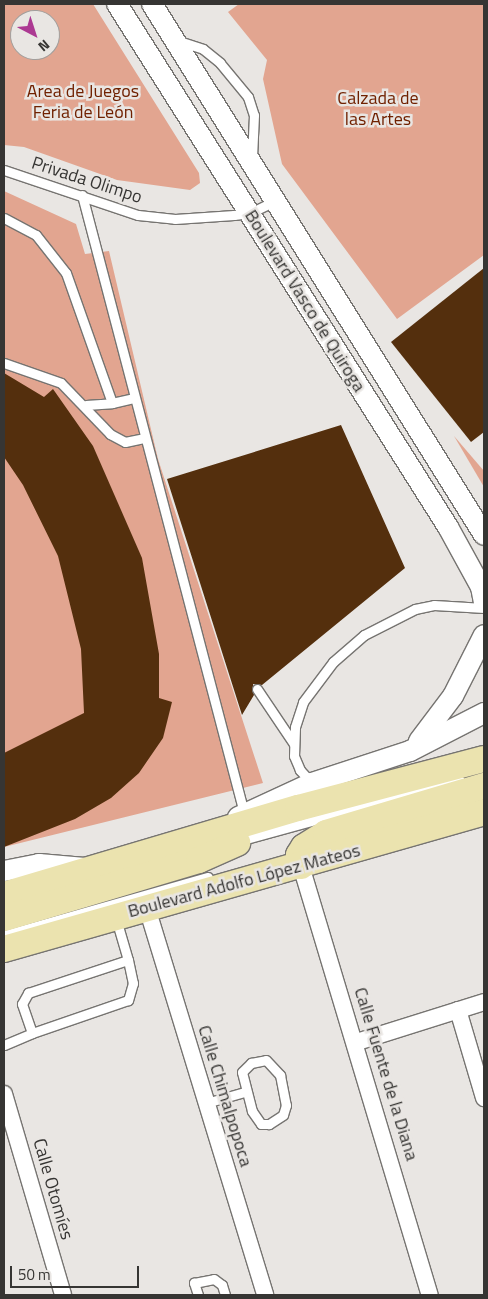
<!DOCTYPE html>
<meta charset="utf-8">
<style>
body{margin:0}
#map{position:relative;width:488px;height:1299px;overflow:hidden;background:#e9e6e3;font-family:"Titillium Web",sans-serif}
div>[style]{position:absolute}
.green>*{inset:0;background:#e2a590}
.building>*{inset:0;background:#542f0d}
.roads{filter:drop-shadow(1px 0 #767471) drop-shadow(-1px 0 #767471) drop-shadow(0 1px #767471) drop-shadow(0 -1px #767471)}
.service>*{height:9px;margin:-4.5px;padding:0 4.5px;transform-origin:4.5px;border-radius:4.5px;background:#fff}
.minor>*{height:16px;margin:-8px;padding:0 8px;transform-origin:8px;border-radius:8px;background:#fff}
.tertiary>*{height:20px;margin:-10px;padding:0 10px;transform-origin:10px;border-radius:10px;background:#fff}
.primary>*{height:26px;margin:-13px;padding:0 13px;transform-origin:13px;border-radius:13px;background:#ebe3af}
span{translate:-50% -50%;white-space:nowrap;text-align:center;line-height:1.15;-webkit-text-stroke:5px #e9e6e3;paint-order:stroke}
.park-label{font-size:18px;color:#702100}
.street-label{font-size:18px;color:#363533}
.frame{position:absolute;inset:0;border:5px solid #363533;pointer-events:none}
.north{position:absolute;left:10px;top:10px;width:50px;height:50px;box-sizing:border-box;background:#e9e6e3;border:1px solid #a19f9d;border-radius:50%;rotate:140deg;font-size:14px;font-weight:700;line-height:20px;text-align:center;color:#363533}
.north::after{content:'';display:block;margin:auto;width:18px;height:22px;background:#ac3992;clip-path:polygon(50% 0,100% 100%,50% 72%,0 100%)}
.scale{position:absolute;left:10px;top:1266px;width:129px;height:22px;box-sizing:border-box;border:2px solid #363533;border-top:0;padding-left:6px;font-size:15px;line-height:18px;white-space:nowrap;color:#363533;-webkit-text-stroke:4px #e9e6e3;paint-order:stroke}
</style>
<div id="map">
<div class="green">
<i style="clip-path:polygon(evenodd,4px 4px,93px 4px,199px 173px,200px 183px,190px 190px,117px 180px,24px 147px,4px 145px,4px 4px,20px 20px,50px 20px,50px 50px,20px 50px,20px 20px)"></i>
<i style="clip-path:polygon(239px 4px,484px 4px,484px 255px,397px 319px,282px 164px,263px 79px,267px 60px,228px 12px)"></i>
<i style="clip-path:polygon(4px 191px,76px 224px,85px 254px,109px 251px,158px 459px,263px 783px,4px 847px)"></i>
<i style="clip-path:polygon(454px 436px,484px 471px,484px 487px)"></i>
</div>
<div class="building">
<i style="clip-path:polygon(484px 268px,484px 432px,471px 442px,391px 342px)"></i>
<i style="clip-path:polygon(4px 373px,44px 397px,53px 389px,93px 446px,142px 558px,159px 654px,159px 698px,172px 702px,163px 738px,139px 773px,111px 798px,75px 819px,4px 847px,4px 753px,84px 713px,81px 649px,58px 556px,23px 485px,4px 457px)"></i>
<i style="clip-path:polygon(341px 425px,405px 568px,262px 685px,253px 684px,254px 695px,242px 715px,167px 479px)"></i>
</div>
<div class="roads">
<div class="service">
<i style="left:179px;top:41px;width:25px;rotate:18deg"></i>
<i style="left:203px;top:49px;width:22px;rotate:39deg"></i>
<i style="left:220px;top:63px;width:44px;rotate:50.5deg"></i>
<i style="left:248px;top:97px;width:19px;rotate:72deg"></i>
<i style="left:254px;top:115px;width:43px;rotate:92.7deg"></i>
<i style="left:4px;top:170px;width:141px;rotate:18.6deg"></i>
<i style="left:138px;top:215px;width:37px;rotate:6deg"></i>
<i style="left:175px;top:219px;width:59px;rotate:-3.9deg"></i>
<i style="left:234px;top:215px;width:16px;rotate:-7deg"></i>
<i style="left:250px;top:213px;width:30px;rotate:-26deg"></i>
<i style="left:82px;top:195px;width:639px;rotate:75.31deg"></i>
<i style="left:4px;top:218px;width:36px;rotate:28deg"></i>
<i style="left:36px;top:235px;width:48px;rotate:51.7deg"></i>
<i style="left:66px;top:273px;width:138px;rotate:70.5deg"></i>
<i style="left:112px;top:403px;width:23px;rotate:-13deg"></i>
<i style="left:4px;top:363px;width:60px;rotate:19.3deg"></i>
<i style="left:61px;top:383px;width:71px;rotate:46.1deg"></i>
<i style="left:110px;top:434px;width:17px;rotate:28deg"></i>
<i style="left:125px;top:442px;width:19px;rotate:-12deg"></i>
<i style="left:86px;top:405px;width:26px;rotate:-4deg"></i>
<i style="left:257px;top:689px;width:66px;rotate:56.1deg"></i>
<i style="left:312px;top:783px;width:18px;rotate:-133deg"></i>
<i style="left:300px;top:770px;width:15px;rotate:-113deg"></i>
<i style="left:294px;top:756px;width:29px;rotate:-88deg"></i>
<i style="left:295px;top:727px;width:26px;rotate:-72deg"></i>
<i style="left:303px;top:702px;width:50px;rotate:-53.1deg"></i>
<i style="left:333px;top:662px;width:41px;rotate:-41.1deg"></i>
<i style="left:364px;top:635px;width:57px;rotate:-27deg"></i>
<i style="left:415px;top:609px;width:19px;rotate:-12deg"></i>
<i style="left:434px;top:605px;width:50px;rotate:3.4deg"></i>
<i style="left:239px;top:841px;width:229px;rotate:-15.4deg"></i>
<i style="left:116px;top:919px;width:43px;rotate:73.7deg"></i>
<i style="left:128px;top:960px;width:24px;rotate:78deg"></i>
<i style="left:133px;top:983px;width:18px;rotate:106deg"></i>
<i style="left:128px;top:1000px;width:102px;rotate:161deg"></i>
<i style="left:32px;top:1033px;width:31px;rotate:-109deg"></i>
<i style="left:22px;top:1004px;width:13px;rotate:-61deg"></i>
<i style="left:28px;top:993px;width:105px;rotate:-18.3deg"></i>
<i style="left:4px;top:935px;width:212px;rotate:-15.9deg"></i>
<i style="left:4px;top:1045px;width:30px;rotate:-23deg"></i>
<i style="left:266px;top:1060px;width:21px;rotate:47deg"></i>
<i style="left:280px;top:1075px;width:31px;rotate:79deg"></i>
<i style="left:286px;top:1105px;width:10px;rotate:107deg"></i>
<i style="left:283px;top:1115px;width:17px;rotate:147deg"></i>
<i style="left:269px;top:1124px;width:8px;rotate:180deg"></i>
<i style="left:261px;top:1124px;width:16px;rotate:-125deg"></i>
<i style="left:252px;top:1111px;width:40px;rotate:-104.4deg"></i>
<i style="left:242px;top:1072px;width:13px;rotate:-45deg"></i>
<i style="left:251px;top:1063px;width:15px;rotate:-11deg"></i>
<i style="left:206px;top:1103px;width:40px;rotate:-16deg"></i>
<i style="left:198px;top:1295px;width:13px;rotate:-108deg"></i>
<i style="left:194px;top:1283px;width:20px;rotate:-11deg"></i>
<i style="left:214px;top:1279px;width:10px;rotate:37deg"></i>
<i style="left:222px;top:1285px;width:10px;rotate:73deg"></i>
</div>
<div class="minor">
<i style="left:301px;top:866px;width:448px;rotate:73.3deg"></i>
<i style="left:147px;top:908px;width:405px;rotate:73deg"></i>
<i style="left:458px;top:1010px;width:92px;rotate:73.5deg"></i>
<i style="left:357px;top:1042px;width:133px;rotate:-17.5deg"></i>
<i style="left:4px;top:1094px;width:209px;rotate:73.6deg"></i>
</div>
<div class="tertiary">
<i style="left:117px;top:4px;width:619px;rotate:57.67deg"></i>
<i style="left:448px;top:527px;width:68px;rotate:61.2deg"></i>
<i style="left:481px;top:587px;width:15px;rotate:79deg"></i>
<i style="left:152px;top:4px;width:626px;rotate:57.98deg"></i>
<i style="left:419px;top:741px;width:56px;rotate:-52.9deg"></i>
<i style="left:453px;top:696px;width:68px;rotate:-63.1deg"></i>
<i style="left:238px;top:817px;width:81px;rotate:-24.7deg"></i>
<i style="left:312px;top:783px;width:103px;rotate:-18.1deg"></i>
<i style="left:410px;top:751px;width:83px;rotate:-27.2deg"></i>
<i style="left:4px;top:871px;width:36px;rotate:-11deg"></i>
<i style="left:39px;top:864px;width:46px;rotate:5deg"></i>
</div>
<div class="primary">
<i style="left:301px;top:866px;width:11px;rotate:-100deg"></i>
<i style="left:299px;top:855px;width:9px;rotate:-58deg"></i>
<i style="left:304px;top:847px;width:26px;rotate:-32deg"></i>
<i style="left:326px;top:833px;width:165px;rotate:-16.6deg"></i>
<i style="left:4px;top:895px;width:307px;rotate:-16.5deg"></i>
<i style="left:298px;top:808px;width:192px;rotate:-14.8deg"></i>
<i style="left:4px;top:918px;width:203px;rotate:-16.6deg"></i>
<i style="left:199px;top:860px;width:42px;rotate:-24.1deg"></i>
<i style="left:4px;top:949px;width:499px;rotate:-15.9deg"></i>
</div>
</div>
<div class="park-label">
<span style="left:83px;top:102px">Area de Juegos<br>Feria de León</span>
<span style="left:378px;top:109px">Calzada de<br>las Artes</span>
</div>
<div class="street-label">
<span style="left:87px;top:180px;rotate:18deg">Privada Olimpo</span>
<span style="left:305px;top:301px;rotate:58deg">Boulevard Vasco de Quiroga</span>
<span style="left:244px;top:881px;rotate:-15deg">Boulevard Adolfo López Mateos</span>
<span style="left:386px;top:1074px;rotate:73deg">Calle Fuente de la Diana</span>
<span style="left:225px;top:1096px;rotate:73deg">Calle Chimalpopoca</span>
<span style="left:53px;top:1189px;rotate:74deg">Calle Otomíes</span>
</div>
<div class="frame"></div>
<div class="north">N</div>
<div class="scale">50 m</div>
</div>
